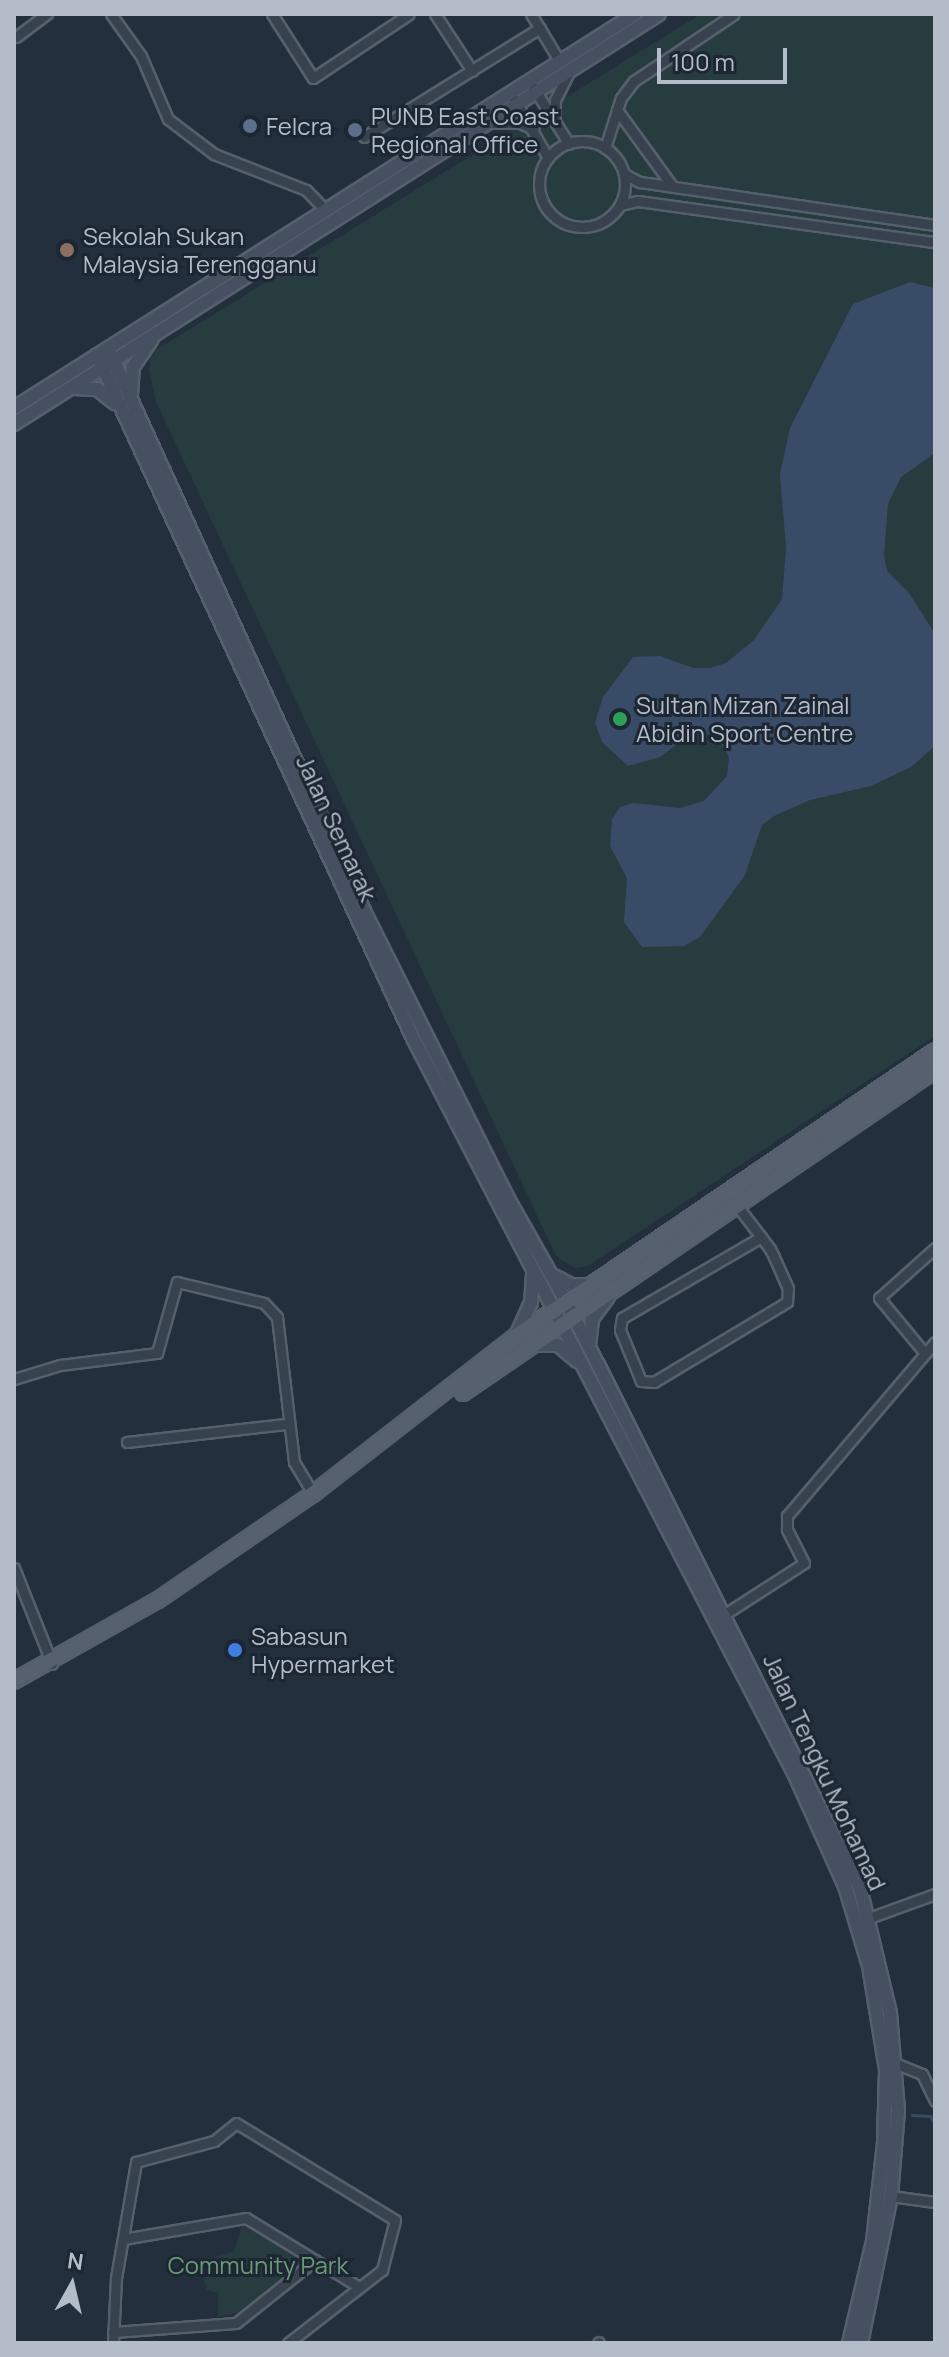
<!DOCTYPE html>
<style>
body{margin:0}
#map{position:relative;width:949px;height:2357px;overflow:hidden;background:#242f3e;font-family:Manrope,sans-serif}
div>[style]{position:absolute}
.green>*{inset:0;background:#263c3f}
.water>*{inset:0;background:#394c67}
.stream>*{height:3px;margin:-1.5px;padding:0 1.5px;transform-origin:1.5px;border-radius:1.5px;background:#394c67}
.roads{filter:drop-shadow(2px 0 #565f6c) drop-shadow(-2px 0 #565f6c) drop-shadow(0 2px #565f6c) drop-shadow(0 -2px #565f6c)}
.street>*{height:9px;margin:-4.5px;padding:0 4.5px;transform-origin:4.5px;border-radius:4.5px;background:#38414e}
.street>.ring{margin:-4.5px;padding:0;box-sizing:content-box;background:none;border:9px solid #38414e;border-radius:50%}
.secondary>*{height:12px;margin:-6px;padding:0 6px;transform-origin:6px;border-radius:6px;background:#465061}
.primary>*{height:14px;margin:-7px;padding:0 7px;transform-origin:7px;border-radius:7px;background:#56606e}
.dots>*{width:22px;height:22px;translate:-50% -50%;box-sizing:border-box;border:4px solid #1d2633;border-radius:50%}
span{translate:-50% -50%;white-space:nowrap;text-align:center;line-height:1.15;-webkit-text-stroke:6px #1d2633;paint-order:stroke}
.poi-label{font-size:24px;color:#b4bcc9}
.left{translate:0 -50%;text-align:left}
.street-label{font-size:24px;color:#b4bcc9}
.park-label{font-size:24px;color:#6b9a76}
.frame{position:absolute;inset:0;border:16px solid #b4bcc9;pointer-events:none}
.north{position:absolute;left:32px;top:2245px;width:80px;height:80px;-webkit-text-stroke:6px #1d2633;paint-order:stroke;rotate:8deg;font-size:22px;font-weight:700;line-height:32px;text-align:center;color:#b4bcc9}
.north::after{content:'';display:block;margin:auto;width:28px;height:36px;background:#b4bcc9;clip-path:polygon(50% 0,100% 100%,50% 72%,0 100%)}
.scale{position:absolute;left:657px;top:48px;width:130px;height:36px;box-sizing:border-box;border:4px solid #b4bcc9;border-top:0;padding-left:10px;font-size:24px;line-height:28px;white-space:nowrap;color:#b4bcc9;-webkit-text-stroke:6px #1d2633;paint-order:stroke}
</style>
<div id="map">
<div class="green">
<i style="clip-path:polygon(701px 14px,935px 14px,935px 1036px,588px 1266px,575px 1268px,556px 1256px,156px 402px,149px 370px,151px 353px)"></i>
<i style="clip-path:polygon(242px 2226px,313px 2259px,241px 2312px,218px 2317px,218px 2293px,207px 2290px,199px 2261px,234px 2252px)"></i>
</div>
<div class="water">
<i style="clip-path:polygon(910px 282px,935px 288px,935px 453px,901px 477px,888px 504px,884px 555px,887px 571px,909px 593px,935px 634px,935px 746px,911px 767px,871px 786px,810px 800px,774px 816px,762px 825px,745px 875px,700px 937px,684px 946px,642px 947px,624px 922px,627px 878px,610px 846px,612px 819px,620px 807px,633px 803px,680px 808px,704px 801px,727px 776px,729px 757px,719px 740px,692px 733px,660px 757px,628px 766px,602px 742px,595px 722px,603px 697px,633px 657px,660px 656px,693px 668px,710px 668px,726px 663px,754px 640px,782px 599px,786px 548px,780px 474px,790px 428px,853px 304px)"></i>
</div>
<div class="stream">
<i style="left:912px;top:2115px;width:18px;rotate:3deg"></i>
<i style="left:930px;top:2116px;width:9px;rotate:58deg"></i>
</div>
<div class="roads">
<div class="street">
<i style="left:111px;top:14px;width:52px;rotate:54.5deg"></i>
<i style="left:141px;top:56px;width:69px;rotate:66.8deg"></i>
<i style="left:168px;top:119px;width:58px;rotate:37.3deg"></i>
<i style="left:214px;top:154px;width:99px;rotate:21.4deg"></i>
<i style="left:306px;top:190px;width:28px;rotate:46deg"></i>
<i style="left:272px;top:14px;width:76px;rotate:57.4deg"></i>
<i style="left:313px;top:78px;width:115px;rotate:-33.7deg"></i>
<i style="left:435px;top:14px;width:68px;rotate:57deg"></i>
<i style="left:531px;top:14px;width:56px;rotate:58.9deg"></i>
<i style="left:16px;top:37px;width:39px;rotate:-37deg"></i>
<i style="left:533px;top:87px;width:67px;rotate:57.7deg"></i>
<i style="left:514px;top:99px;width:68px;rotate:60deg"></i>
<i style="left:617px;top:110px;width:95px;rotate:54deg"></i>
<i style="left:555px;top:120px;width:20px;rotate:-90deg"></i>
<i style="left:555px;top:100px;width:28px;rotate:-63deg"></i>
<i style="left:490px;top:123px;width:30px"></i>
<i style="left:520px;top:123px;width:15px;rotate:23deg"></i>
<i style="left:364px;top:137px;width:207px;rotate:-31.8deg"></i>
<i class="ring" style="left:539px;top:141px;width:77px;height:77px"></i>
<i style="left:605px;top:148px;width:52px;rotate:-72.3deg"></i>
<i style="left:621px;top:98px;width:21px;rotate:-53deg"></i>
<i style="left:634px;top:81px;width:120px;rotate:-33.8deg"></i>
<i style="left:624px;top:174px;width:18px;rotate:27deg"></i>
<i style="left:640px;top:182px;width:298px;rotate:8.3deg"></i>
<i style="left:620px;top:205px;width:18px;rotate:-13deg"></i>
<i style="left:638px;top:201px;width:300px;rotate:7.9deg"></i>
<i style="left:735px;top:1203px;width:43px;rotate:52.6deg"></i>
<i style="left:761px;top:1237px;width:15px;rotate:53deg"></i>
<i style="left:770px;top:1249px;width:9px;rotate:63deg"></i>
<i style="left:774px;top:1257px;width:34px;rotate:66deg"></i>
<i style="left:788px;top:1288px;width:14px;rotate:94deg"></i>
<i style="left:787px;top:1302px;width:155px;rotate:149deg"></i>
<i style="left:654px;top:1382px;width:13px;rotate:-176deg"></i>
<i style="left:641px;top:1381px;width:55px;rotate:-112.4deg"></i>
<i style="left:620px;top:1330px;width:12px;rotate:-81deg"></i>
<i style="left:622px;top:1318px;width:161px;rotate:-30.2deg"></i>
<i style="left:923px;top:1351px;width:69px;rotate:-129.7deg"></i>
<i style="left:879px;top:1298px;width:75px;rotate:-41.8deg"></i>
<i style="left:14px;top:1379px;width:48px;rotate:-16.9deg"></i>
<i style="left:60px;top:1365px;width:98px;rotate:-7.1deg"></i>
<i style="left:157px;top:1353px;width:74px;rotate:-74.3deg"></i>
<i style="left:177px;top:1282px;width:89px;rotate:13.6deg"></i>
<i style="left:264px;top:1303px;width:19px;rotate:47deg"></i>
<i style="left:277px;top:1317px;width:146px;rotate:83.3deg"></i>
<i style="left:294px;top:1462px;width:37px;rotate:59deg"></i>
<i style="left:127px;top:1442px;width:159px;rotate:-6.5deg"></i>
<i style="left:14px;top:1568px;width:103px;rotate:68.4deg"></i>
<i style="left:725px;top:1614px;width:94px;rotate:-32.8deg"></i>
<i style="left:804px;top:1563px;width:38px;rotate:-117deg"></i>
<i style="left:787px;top:1529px;width:13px;rotate:-90deg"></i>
<i style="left:787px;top:1516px;width:228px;rotate:-49.6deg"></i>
<i style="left:869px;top:1918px;width:70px;rotate:-20deg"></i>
<i style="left:897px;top:2064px;width:27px;rotate:22deg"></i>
<i style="left:922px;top:2074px;width:30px;rotate:64deg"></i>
<i style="left:891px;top:2196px;width:44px;rotate:7.8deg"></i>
<i style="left:123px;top:2239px;width:125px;rotate:-9.7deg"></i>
<i style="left:246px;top:2218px;width:132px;rotate:31.4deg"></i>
<i style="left:113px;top:2332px;width:123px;rotate:-4.2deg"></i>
<i style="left:236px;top:2323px;width:101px;rotate:-38.6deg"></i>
<i style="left:113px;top:2343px;width:65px;rotate:-87.4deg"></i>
<i style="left:116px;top:2278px;width:118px;rotate:-80.2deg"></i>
<i style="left:136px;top:2162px;width:81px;rotate:-15.1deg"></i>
<i style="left:214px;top:2141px;width:28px;rotate:-39deg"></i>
<i style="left:236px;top:2123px;width:186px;rotate:31.4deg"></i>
<i style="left:395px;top:2220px;width:52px;rotate:104.6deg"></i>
<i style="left:382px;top:2270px;width:119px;rotate:142.2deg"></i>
<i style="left:598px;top:2343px;width:1px;rotate:-45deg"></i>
</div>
<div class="secondary">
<i style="left:108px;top:349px;width:620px;rotate:65.5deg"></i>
<i style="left:365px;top:913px;width:318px;rotate:63.4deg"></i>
<i style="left:507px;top:1197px;width:122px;rotate:60.5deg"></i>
<i style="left:567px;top:1303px;width:654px;rotate:63.4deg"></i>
<i style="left:860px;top:1888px;width:129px;rotate:76.5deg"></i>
<i style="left:890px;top:2013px;width:98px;rotate:85.3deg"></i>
<i style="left:898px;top:2111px;width:85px;rotate:94.7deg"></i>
<i style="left:891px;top:2196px;width:150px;rotate:101.5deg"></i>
<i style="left:97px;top:355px;width:753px;rotate:65.17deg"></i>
<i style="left:413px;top:1038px;width:830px;rotate:62.6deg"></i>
<i style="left:795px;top:1775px;width:122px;rotate:65.8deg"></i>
<i style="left:845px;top:1886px;width:84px;rotate:73.3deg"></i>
<i style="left:869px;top:1966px;width:105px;rotate:80.7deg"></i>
<i style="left:886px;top:2070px;width:73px;rotate:91.6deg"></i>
<i style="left:884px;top:2143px;width:99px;rotate:96.4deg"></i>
<i style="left:873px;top:2241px;width:105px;rotate:103.2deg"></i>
<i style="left:75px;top:388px;width:22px;rotate:3deg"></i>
<i style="left:97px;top:389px;width:23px;rotate:38deg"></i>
<i style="left:131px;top:395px;width:28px;rotate:-86deg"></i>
<i style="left:133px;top:367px;width:34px;rotate:-56deg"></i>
<i style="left:14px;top:408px;width:735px;rotate:-32.39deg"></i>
<i style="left:14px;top:424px;width:764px;rotate:-32.44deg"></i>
<i style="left:554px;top:1276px;width:19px;rotate:28deg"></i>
<i style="left:571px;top:1285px;width:22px"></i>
<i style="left:516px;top:1336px;width:36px;rotate:-66deg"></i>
<i style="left:531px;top:1303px;width:29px;rotate:-86deg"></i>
<i style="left:534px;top:1345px;width:24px"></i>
<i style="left:558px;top:1345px;width:25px;rotate:40deg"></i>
<i style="left:589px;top:1345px;width:26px;rotate:-83deg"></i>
<i style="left:592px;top:1319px;width:27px;rotate:-54deg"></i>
</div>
<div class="primary">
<i style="left:463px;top:1393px;width:572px;rotate:-34.38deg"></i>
<i style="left:14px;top:1681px;width:165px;rotate:-29.4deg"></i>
<i style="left:158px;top:1600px;width:188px;rotate:-34.4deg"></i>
<i style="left:313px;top:1494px;width:256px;rotate:-37.9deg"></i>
<i style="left:515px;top:1337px;width:508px;rotate:-34.25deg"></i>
</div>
</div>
<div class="dots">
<i style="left:250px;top:126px;background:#5c6f8a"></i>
<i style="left:355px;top:130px;background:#5c6f8a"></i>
<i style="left:67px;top:250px;background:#8d6e63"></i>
<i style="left:620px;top:719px;background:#2e9e5b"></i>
<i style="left:235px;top:1650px;background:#3f7fe0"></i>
</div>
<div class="poi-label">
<span class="left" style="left:371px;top:130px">PUNB East Coast<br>Regional Office</span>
<span class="left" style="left:266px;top:126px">Felcra</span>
<span class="left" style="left:83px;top:250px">Sekolah Sukan<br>Malaysia Terengganu</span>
<span class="left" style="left:636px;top:719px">Sultan Mizan Zainal<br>Abidin Sport Centre</span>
<span class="left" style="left:251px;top:1650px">Sabasun<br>Hypermarket</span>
</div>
<div class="street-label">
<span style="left:337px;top:828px;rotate:65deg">Jalan Semarak</span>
<span style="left:825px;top:1772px;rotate:65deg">Jalan Tengku Mohamad</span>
</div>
<div class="park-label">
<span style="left:258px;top:2265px">Community Park</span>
</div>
<div class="frame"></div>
<div class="north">N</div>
<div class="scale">100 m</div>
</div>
